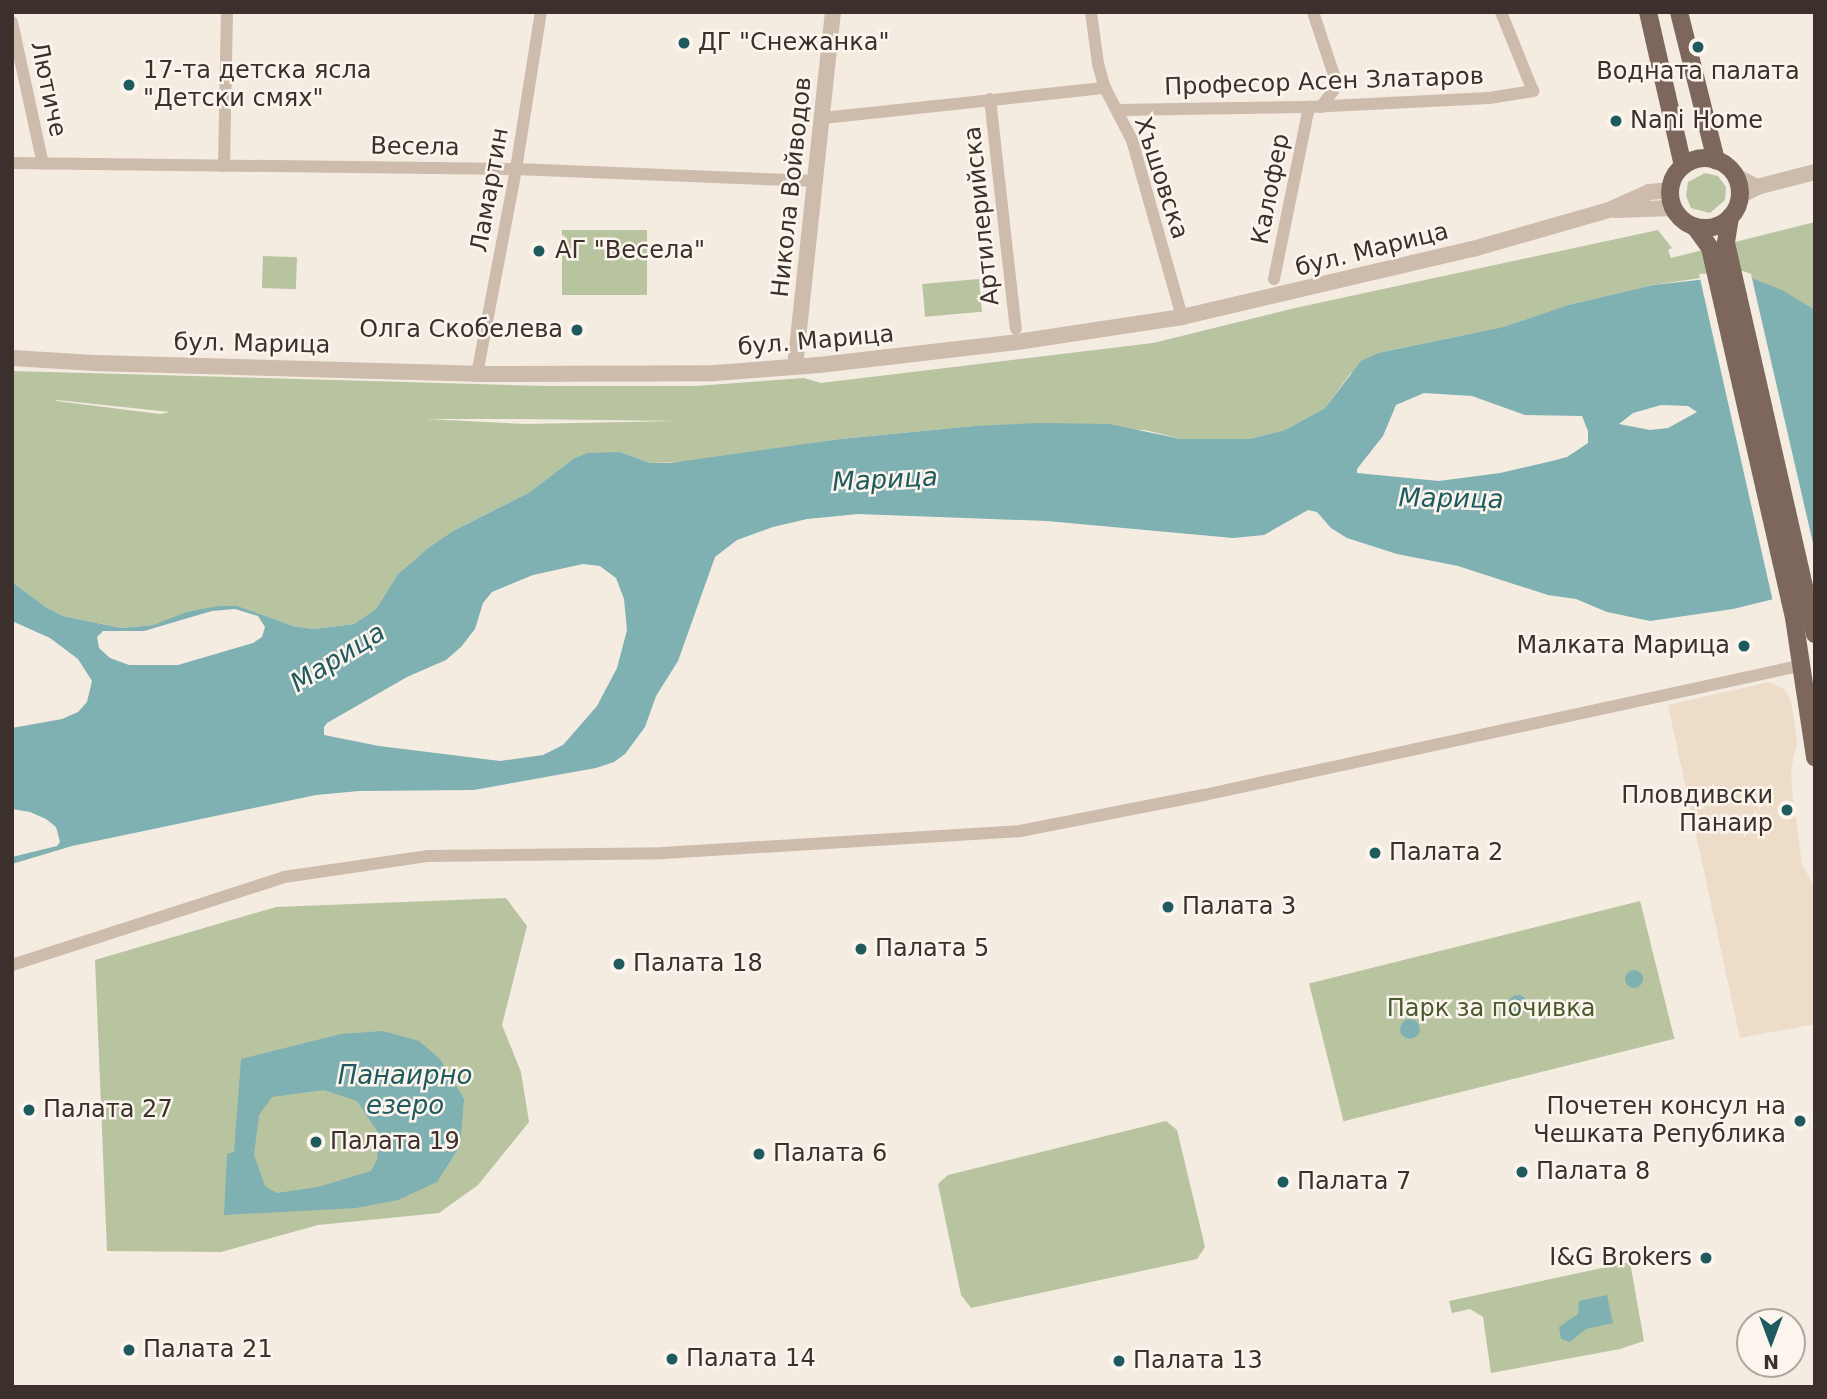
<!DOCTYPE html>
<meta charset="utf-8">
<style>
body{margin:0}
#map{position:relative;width:1827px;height:1399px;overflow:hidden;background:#f4ebe1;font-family:"DejaVu Sans",sans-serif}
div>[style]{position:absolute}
.green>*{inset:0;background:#b8c4a0;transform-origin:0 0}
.plaza>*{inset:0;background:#ecdcc8}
.water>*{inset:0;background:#7fb0b2}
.round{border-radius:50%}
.pier>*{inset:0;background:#f4ebe1}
.minor>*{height:12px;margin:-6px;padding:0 6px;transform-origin:6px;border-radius:6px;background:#cdbbac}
.tertiary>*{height:16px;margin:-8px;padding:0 8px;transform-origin:8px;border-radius:8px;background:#cdbbac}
.primary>*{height:18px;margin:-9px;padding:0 9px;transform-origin:9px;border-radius:9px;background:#7d675c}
.primary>.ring{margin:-9px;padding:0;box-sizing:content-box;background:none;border:18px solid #7d675c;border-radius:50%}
.dots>*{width:19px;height:19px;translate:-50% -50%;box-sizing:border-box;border:4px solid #fbf5ee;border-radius:50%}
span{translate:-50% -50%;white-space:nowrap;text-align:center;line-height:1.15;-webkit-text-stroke:5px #fbf5ee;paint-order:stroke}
.poi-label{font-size:24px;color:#3b302b}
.left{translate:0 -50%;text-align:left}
.right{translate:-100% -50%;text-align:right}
.street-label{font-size:24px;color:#3b302b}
.park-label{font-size:24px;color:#4a5a2e}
.water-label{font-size:26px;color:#1f5a5e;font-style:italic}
.frame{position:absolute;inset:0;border:14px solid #3b302b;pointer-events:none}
.north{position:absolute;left:1736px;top:1308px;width:70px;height:70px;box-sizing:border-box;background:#fbf5ee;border:2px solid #aea6a0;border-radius:50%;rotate:180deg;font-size:19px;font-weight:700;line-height:28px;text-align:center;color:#3b302b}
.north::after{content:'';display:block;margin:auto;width:24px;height:32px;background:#1f5a5e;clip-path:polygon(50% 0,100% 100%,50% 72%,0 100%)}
</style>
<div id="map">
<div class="green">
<i style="clip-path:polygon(1705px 173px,1718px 176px,1726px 187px,1725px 200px,1710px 213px,1691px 208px,1686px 196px,1688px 182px)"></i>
<i style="clip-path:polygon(evenodd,1815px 222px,1815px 310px,1800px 302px,1707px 277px,1653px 285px,1568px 305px,1503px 327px,1378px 353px,1350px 374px,1325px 408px,1285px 430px,1249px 439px,1181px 439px,1145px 430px,974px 426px,840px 439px,685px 462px,650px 463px,620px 452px,573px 459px,530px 492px,453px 531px,428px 548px,398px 574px,376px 609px,354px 624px,313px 629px,293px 626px,238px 606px,218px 606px,153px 625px,121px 628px,63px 616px,47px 608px,12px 582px,12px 371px,548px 386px,696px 386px,804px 378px,821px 383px,1153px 343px,1295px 308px,1658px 230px,1672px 248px,1668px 250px,1671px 258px,1815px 222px,56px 401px,57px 400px,170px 412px,160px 414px,56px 401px,1815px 222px,425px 419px,520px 419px,677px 421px,525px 424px,425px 419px)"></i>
<i style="left:562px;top:230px;width:85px;height:65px"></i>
<i style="left:263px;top:256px;width:34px;height:32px;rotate:2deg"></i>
<i style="left:979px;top:279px;width:33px;height:57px;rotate:85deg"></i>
<i style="clip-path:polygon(506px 898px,527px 926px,502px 1025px,521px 1072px,529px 1122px,478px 1185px,439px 1213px,318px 1225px,221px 1252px,107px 1251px,95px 960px,276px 907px)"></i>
<i style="left:1640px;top:901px;width:142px;height:341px;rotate:76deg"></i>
<i style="clip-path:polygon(1166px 1121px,1177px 1130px,1205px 1247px,1197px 1259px,971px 1308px,961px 1295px,938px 1184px,948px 1175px)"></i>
<i style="clip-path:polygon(1630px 1262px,1644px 1341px,1620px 1349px,1491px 1373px,1483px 1317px,1470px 1309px,1452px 1313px,1449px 1301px)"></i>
</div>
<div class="plaza">
<i style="clip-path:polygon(1769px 682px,1784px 689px,1791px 701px,1797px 742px,1791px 770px,1792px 790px,1802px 865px,1815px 887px,1815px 1024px,1740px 1038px,1668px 705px)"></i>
</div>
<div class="water">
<i style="clip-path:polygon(evenodd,1743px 275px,1782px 290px,1815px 310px,1815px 589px,1733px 609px,1650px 621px,1607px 612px,1576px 599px,1548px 595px,1458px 566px,1397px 554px,1347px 538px,1331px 528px,1317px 512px,1308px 510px,1264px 535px,1233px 538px,1047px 521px,858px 514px,807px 519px,773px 527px,737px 540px,715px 557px,678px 661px,656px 696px,645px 727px,625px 754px,614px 762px,596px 768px,474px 790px,359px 791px,316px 795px,72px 846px,12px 864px,12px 857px,57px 846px,60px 842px,56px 827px,46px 819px,30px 812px,12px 809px,12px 728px,62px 719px,78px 712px,87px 702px,92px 681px,78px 659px,50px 638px,12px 621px,12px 582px,47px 608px,63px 616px,121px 628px,153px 625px,187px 612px,218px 606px,238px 606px,293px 626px,313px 629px,354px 624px,376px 609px,398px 574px,428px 548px,453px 531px,530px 492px,573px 459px,588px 453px,620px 452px,650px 463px,670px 463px,840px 439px,974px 426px,1040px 423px,1109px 424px,1181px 439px,1249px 439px,1285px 430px,1325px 408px,1361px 361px,1378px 353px,1503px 327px,1568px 305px,1653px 285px,1743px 275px,1424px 393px,1472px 396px,1525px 415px,1582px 416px,1588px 431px,1588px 443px,1567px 457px,1552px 461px,1500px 473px,1439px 481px,1357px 473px,1357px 469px,1383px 436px,1396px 405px,1424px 393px,1743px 275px,1661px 405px,1688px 406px,1697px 412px,1668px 428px,1650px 430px,1619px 424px,1633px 413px,1661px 405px,1743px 275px,583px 564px,600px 566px,616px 578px,624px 599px,627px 630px,617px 668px,597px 706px,563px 745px,543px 755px,500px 761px,379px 746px,324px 735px,324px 727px,327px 723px,407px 677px,446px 660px,461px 647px,475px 629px,483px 603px,492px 592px,533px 575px,583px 564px,1743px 275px,235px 609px,258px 616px,265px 627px,262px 637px,253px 643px,178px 665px,129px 665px,110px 658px,99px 648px,97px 637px,103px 631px,144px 631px,212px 611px,235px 609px)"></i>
<i class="round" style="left:1625px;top:970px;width:18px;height:18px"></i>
<i class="round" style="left:1508px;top:995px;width:20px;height:20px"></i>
<i class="round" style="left:1400px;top:1019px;width:20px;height:20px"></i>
<i style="clip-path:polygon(evenodd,383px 1031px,419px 1041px,440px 1059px,464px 1099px,460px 1146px,437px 1182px,398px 1200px,356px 1208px,224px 1215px,227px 1154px,234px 1152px,241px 1059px,341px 1034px,383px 1031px,324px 1090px,357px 1101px,379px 1134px,377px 1160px,371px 1171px,318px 1187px,277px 1193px,265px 1186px,254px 1155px,259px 1115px,272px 1097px,324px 1090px)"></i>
<i style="clip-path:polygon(1607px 1295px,1613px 1323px,1586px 1329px,1570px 1342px,1561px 1339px,1559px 1327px,1578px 1314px,1579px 1301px)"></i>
</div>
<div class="pier">
<i style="clip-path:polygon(1743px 271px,1751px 274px,1815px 552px,1815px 592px,1773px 602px,1699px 274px)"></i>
</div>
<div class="minor">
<i style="left:1091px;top:12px;width:52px;rotate:82.3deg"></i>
<i style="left:1098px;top:64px;width:25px;rotate:74deg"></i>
<i style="left:1105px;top:88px;width:59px;rotate:62.6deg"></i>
<i style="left:1132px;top:140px;width:184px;rotate:74.2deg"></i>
<i style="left:1313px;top:12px;width:70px;rotate:71.6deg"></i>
<i style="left:1335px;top:78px;width:13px;rotate:99deg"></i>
<i style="left:1333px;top:91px;width:20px;rotate:127deg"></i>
<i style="left:12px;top:22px;width:145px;rotate:77.7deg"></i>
<i style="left:990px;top:99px;width:231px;rotate:83.6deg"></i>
<i style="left:1117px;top:110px;width:192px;rotate:-0.9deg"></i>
<i style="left:1309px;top:107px;width:180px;rotate:-2.9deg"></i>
<i style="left:1489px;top:98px;width:45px;rotate:-9deg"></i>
<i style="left:1533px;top:91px;width:85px;rotate:-112.1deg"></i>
<i style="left:823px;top:118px;width:284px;rotate:-6.1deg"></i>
<i style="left:12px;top:163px;width:504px;rotate:0.68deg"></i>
<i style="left:516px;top:169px;width:301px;rotate:2.3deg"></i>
<i style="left:224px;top:166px;width:154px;rotate:-88.9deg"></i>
<i style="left:1274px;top:279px;width:176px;rotate:-78.5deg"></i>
<i style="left:477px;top:374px;width:209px;rotate:-79.2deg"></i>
<i style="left:516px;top:169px;width:159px;rotate:-81deg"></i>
<i style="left:12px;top:965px;width:286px;rotate:-17.9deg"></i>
<i style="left:284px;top:877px;width:146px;rotate:-8.3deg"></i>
<i style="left:428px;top:856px;width:235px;rotate:-0.7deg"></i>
<i style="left:663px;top:853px;width:358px;rotate:-3.5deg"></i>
<i style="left:1020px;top:831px;width:187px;rotate:-11.1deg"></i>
<i style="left:1204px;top:795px;width:613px;rotate:-12.24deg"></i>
</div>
<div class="tertiary">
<i style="left:1736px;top:176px;width:24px;rotate:28deg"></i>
<i style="left:1740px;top:196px;width:19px;rotate:-28deg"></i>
<i style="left:1757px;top:187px;width:60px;rotate:-14.5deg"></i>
<i style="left:1615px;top:210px;width:58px;rotate:-2deg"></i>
<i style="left:12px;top:358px;width:83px;rotate:3.4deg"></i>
<i style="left:95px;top:363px;width:382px;rotate:1.6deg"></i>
<i style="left:477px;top:374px;width:238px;rotate:-0.2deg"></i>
<i style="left:715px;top:373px;width:104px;rotate:-4.4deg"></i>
<i style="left:819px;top:365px;width:199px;rotate:-6.6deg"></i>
<i style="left:1017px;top:342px;width:167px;rotate:-8.6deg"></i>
<i style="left:1182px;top:317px;width:299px;rotate:-13.2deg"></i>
<i style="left:1473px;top:249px;width:141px;rotate:-16deg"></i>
<i style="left:1609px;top:210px;width:44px;rotate:-24.2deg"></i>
<i style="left:1649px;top:192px;width:21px;rotate:-5deg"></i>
<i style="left:795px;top:367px;width:357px;rotate:-83.9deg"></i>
</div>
<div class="primary">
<i style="left:1648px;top:12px;width:158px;rotate:77.2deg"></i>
<i style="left:1679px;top:12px;width:153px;rotate:76deg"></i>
<i class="ring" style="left:1670px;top:158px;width:52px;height:52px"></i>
<i style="left:1730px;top:217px;width:26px;rotate:99deg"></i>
<i style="left:1726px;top:243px;width:401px;rotate:77.2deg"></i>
<i style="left:1695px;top:227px;width:26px;rotate:54deg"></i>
<i style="left:1710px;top:248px;width:379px;rotate:77.2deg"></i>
<i style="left:1794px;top:618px;width:141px;rotate:81.4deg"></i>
</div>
<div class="dots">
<i style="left:684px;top:43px;background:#1f5a5e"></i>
<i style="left:1698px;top:47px;background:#1f5a5e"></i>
<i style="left:129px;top:85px;background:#1f5a5e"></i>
<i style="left:1616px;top:121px;background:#1f5a5e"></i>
<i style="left:539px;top:251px;background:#1f5a5e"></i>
<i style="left:577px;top:330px;background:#1f5a5e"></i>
<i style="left:1744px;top:646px;background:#1f5a5e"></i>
<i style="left:1787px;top:810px;background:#1f5a5e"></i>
<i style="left:1375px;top:853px;background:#1f5a5e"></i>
<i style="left:1168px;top:907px;background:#1f5a5e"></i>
<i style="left:861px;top:949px;background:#1f5a5e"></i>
<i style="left:619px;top:964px;background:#1f5a5e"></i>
<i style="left:29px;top:1110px;background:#1f5a5e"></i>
<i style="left:1800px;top:1121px;background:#1f5a5e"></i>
<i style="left:316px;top:1142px;background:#1f5a5e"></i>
<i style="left:759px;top:1154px;background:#1f5a5e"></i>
<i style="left:1522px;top:1172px;background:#1f5a5e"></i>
<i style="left:1283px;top:1182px;background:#1f5a5e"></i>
<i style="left:1706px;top:1258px;background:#1f5a5e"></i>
<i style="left:129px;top:1350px;background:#1f5a5e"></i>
<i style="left:672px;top:1359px;background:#1f5a5e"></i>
<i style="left:1119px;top:1361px;background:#1f5a5e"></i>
</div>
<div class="poi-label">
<span class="left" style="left:698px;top:43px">ДГ "Снежанка"</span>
<span class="left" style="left:143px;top:85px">17-та детска ясла<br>"Детски смях"</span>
<span style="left:1698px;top:72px">Водната палата</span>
<span class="left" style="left:1630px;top:121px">Nani Home</span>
<span class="left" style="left:555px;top:251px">АГ "Весела"</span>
<span class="right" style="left:563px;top:330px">Олга Скобелева</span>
<span class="right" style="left:1730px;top:646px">Малката Марица</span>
<span class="right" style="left:1773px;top:810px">Пловдивски<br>Панаир</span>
<span class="left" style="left:1389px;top:853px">Палата 2</span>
<span class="left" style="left:1182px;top:907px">Палата 3</span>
<span class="left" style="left:875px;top:949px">Палата 5</span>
<span class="left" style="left:633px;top:964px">Палата 18</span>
<span class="right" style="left:1786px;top:1121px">Почетен консул на<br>Чешката Република</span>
<span class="left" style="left:43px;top:1110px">Палата 27</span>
<span class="left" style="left:330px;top:1142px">Палата 19</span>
<span class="left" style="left:773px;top:1154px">Палата 6</span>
<span class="left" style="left:1536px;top:1172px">Палата 8</span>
<span class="left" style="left:1297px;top:1182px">Палата 7</span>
<span class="right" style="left:1692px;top:1258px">I&amp;G Brokers</span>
<span class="left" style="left:143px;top:1350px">Палата 21</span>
<span class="left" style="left:686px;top:1359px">Палата 14</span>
<span class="left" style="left:1133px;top:1361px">Палата 13</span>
</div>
<div class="street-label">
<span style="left:1324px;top:82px;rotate:-2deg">Професор Асен Златаров</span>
<span style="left:48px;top:89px;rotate:78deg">Лютиче</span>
<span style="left:415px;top:147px;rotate:1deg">Весела</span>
<span style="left:1161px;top:178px;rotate:72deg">Хъшовска</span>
<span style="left:792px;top:187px;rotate:-84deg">Никола Войводов</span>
<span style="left:1271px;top:189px;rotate:-79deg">Калофер</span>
<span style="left:490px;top:190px;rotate:-80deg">Ламартин</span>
<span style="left:982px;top:216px;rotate:-96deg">Артилерийска</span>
<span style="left:1372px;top:250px;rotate:-14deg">бул. Марица</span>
<span style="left:816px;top:341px;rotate:-5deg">бул. Марица</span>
<span style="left:252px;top:344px;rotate:1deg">бул. Марица</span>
</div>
<div class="park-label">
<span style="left:1491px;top:1009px">Парк за почивка</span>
</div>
<div class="water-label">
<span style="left:885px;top:480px;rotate:-3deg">Марица</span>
<span style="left:1451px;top:499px;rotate:1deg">Марица</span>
<span style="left:338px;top:658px;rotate:-32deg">Марица</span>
<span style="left:405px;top:1091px">Панаирно<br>езеро</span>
</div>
<div class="frame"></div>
<div class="north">N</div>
</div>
